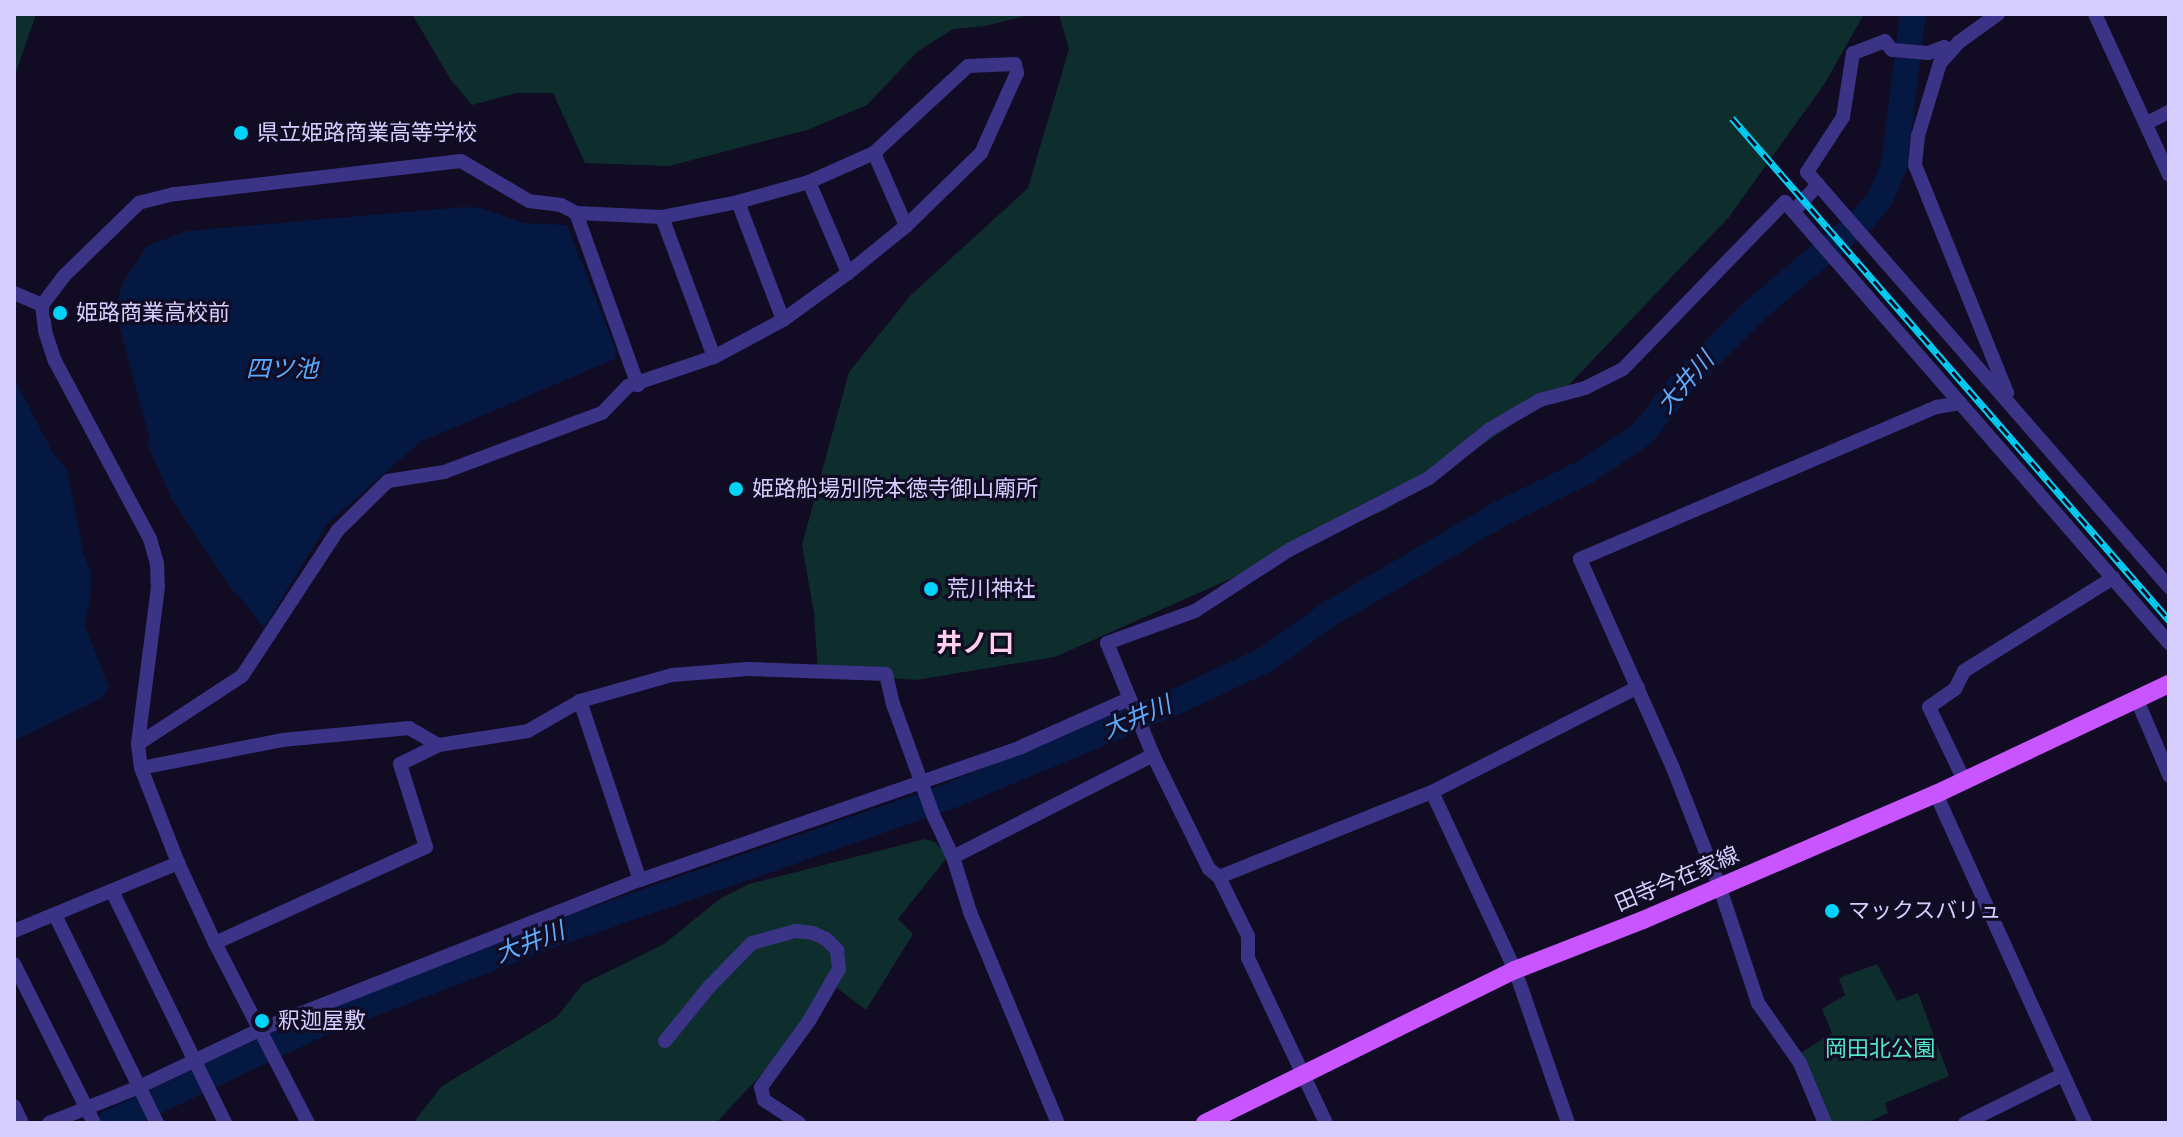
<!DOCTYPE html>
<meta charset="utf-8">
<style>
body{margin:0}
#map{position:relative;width:2183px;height:1137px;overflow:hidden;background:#110c23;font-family:"Fira Sans","Noto Sans JP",sans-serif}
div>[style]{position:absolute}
.green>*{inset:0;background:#0e2d2d}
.water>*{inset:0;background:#051842}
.river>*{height:26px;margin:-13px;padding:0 13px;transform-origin:13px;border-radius:13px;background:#051842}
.minor>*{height:14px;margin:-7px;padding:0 7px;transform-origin:7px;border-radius:7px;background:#3a3386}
.major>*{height:18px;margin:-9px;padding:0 9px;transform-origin:9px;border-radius:9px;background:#c855ff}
.rail>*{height:7px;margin-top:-3.5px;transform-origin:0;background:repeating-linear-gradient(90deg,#110c23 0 12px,#00d3f9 0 24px);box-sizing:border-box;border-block:2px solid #00d3f9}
.dots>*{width:22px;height:22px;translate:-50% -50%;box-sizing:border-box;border:4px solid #110c23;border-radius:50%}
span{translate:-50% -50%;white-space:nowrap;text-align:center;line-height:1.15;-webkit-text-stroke:6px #110c23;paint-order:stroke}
.poi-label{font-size:22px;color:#d6ceff}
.left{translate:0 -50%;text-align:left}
.street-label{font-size:22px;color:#d6ceff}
.park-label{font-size:22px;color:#50e9cb}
.water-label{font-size:24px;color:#5cabff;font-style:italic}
.quarter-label{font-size:26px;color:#ffd0eb;font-weight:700}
.frame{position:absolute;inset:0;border:16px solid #d6ceff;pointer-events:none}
</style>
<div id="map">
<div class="green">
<i style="clip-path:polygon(14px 14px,36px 14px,14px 78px)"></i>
<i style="clip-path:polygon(412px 14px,1034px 14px,985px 26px,953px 29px,918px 51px,867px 105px,807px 130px,669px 166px,585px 163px,553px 93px,516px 93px,472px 105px,451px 80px)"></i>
<i style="clip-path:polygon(1059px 14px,1864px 14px,1825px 83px,1729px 217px,1565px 389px,1387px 509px,1055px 657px,916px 680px,818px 672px,814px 613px,802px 545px,849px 372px,911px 295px,1028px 188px,1069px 49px)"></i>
<i style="clip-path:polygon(925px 839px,935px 842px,948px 856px,898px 919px,913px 934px,866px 1010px,829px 982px,771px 1064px,716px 1123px,413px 1123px,442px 1086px,557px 1017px,583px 984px,664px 944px,721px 898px,749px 884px)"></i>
<i style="clip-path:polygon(1877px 964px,1897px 1001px,1918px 993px,1949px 1076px,1885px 1103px,1888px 1113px,1866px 1123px,1831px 1123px,1815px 1080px,1799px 1054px,1832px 1033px,1822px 1009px,1845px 995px,1839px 978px)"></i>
</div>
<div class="water">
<i style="clip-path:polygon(463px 207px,480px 208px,524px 223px,567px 225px,616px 350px,615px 359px,420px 442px,327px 524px,264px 628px,238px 594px,236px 596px,204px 549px,172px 499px,147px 444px,150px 440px,118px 321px,117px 302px,123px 283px,147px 246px,187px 231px)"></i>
<i style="clip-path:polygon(14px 378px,53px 453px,67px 470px,83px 552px,91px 572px,90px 599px,84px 624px,109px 687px,102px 698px,14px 741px)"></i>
</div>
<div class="river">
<i style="left:110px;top:1123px;width:237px;rotate:-25.3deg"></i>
<i style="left:324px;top:1022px;width:237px;rotate:-21deg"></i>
<i style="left:545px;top:937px;width:434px;rotate:-19.2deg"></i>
<i style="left:955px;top:794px;width:246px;rotate:-22.7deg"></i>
<i style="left:1182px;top:699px;width:92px;rotate:-25.2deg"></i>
<i style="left:1265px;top:660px;width:81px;rotate:-35.5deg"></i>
<i style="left:1331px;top:613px;width:109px;rotate:-30.3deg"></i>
<i style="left:1425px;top:558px;width:82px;rotate:-30.6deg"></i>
<i style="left:1496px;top:516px;width:99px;rotate:-26.3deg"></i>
<i style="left:1585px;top:472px;width:69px;rotate:-33.7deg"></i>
<i style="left:1642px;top:434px;width:69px;rotate:-51.5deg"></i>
<i style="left:1685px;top:380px;width:98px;rotate:-45deg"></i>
<i style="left:1754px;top:311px;width:143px;rotate:-40.2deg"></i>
<i style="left:1863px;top:219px;width:26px;rotate:-50deg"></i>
<i style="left:1880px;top:199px;width:36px;rotate:-67deg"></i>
<i style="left:1894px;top:166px;width:153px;rotate:-82.9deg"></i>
</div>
<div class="minor">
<i style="left:1998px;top:14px;width:48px;rotate:144.3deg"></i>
<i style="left:1959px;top:42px;width:28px;rotate:132deg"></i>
<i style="left:1940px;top:63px;width:76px;rotate:106.8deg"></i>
<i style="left:1918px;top:136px;width:29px;rotate:96deg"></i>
<i style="left:1915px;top:165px;width:246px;rotate:68deg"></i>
<i style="left:2095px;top:14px;width:177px;rotate:65.3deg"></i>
<i style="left:1951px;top:51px;width:8px;rotate:-150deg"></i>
<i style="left:1944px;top:47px;width:17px;rotate:159deg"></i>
<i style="left:1928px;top:53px;width:36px;rotate:-175deg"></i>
<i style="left:1892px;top:50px;width:11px;rotate:-128deg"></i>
<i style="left:1885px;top:41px;width:34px;rotate:159deg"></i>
<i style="left:1853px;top:53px;width:65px;rotate:98.9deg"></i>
<i style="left:1843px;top:117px;width:66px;rotate:123.2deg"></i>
<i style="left:1807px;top:172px;width:551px;rotate:48.9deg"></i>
<i style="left:2147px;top:123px;width:25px;rotate:-27deg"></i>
<i style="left:874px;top:153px;width:80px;rotate:66.3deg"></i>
<i style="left:809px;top:182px;width:99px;rotate:66.8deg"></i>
<i style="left:738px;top:202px;width:126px;rotate:69.1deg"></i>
<i style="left:1794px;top:211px;width:36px;rotate:-48deg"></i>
<i style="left:576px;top:213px;width:183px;rotate:70.2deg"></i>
<i style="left:662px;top:217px;width:149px;rotate:69.6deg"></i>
<i style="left:14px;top:293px;width:30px;rotate:23deg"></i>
<i style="left:2137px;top:700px;width:82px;rotate:66.9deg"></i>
<i style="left:580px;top:701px;width:189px;rotate:71.5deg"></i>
<i style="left:138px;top:744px;width:124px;rotate:-33.2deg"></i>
<i style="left:242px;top:676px;width:175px;rotate:-56.7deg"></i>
<i style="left:338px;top:530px;width:70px;rotate:-44.4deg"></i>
<i style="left:388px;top:481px;width:57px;rotate:-9.1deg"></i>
<i style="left:444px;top:472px;width:169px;rotate:-20.5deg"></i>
<i style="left:602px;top:413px;width:37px;rotate:-46deg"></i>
<i style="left:628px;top:386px;width:91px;rotate:-18.6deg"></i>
<i style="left:714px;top:357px;width:78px;rotate:-28.2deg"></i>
<i style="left:783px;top:320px;width:80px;rotate:-35.9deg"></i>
<i style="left:848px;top:273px;width:75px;rotate:-39deg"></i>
<i style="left:906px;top:226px;width:105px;rotate:-44.2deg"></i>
<i style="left:981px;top:153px;width:88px;rotate:-65.8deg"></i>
<i style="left:1017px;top:73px;width:9px;rotate:-103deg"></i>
<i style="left:1015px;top:64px;width:47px;rotate:177.6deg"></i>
<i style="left:968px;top:66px;width:128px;rotate:137.2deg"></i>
<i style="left:874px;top:153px;width:71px;rotate:156deg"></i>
<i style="left:809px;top:182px;width:74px;rotate:164.3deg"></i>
<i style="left:738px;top:202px;width:77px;rotate:168.8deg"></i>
<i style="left:662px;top:217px;width:86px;rotate:-177.3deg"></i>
<i style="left:576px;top:213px;width:17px;rotate:-152deg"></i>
<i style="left:561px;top:205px;width:32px;rotate:-173deg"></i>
<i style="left:529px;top:201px;width:79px;rotate:-149.5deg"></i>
<i style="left:461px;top:161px;width:289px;rotate:173.4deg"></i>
<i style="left:174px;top:194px;width:36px;rotate:166deg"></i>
<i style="left:139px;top:203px;width:105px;rotate:135.8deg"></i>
<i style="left:64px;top:276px;width:36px;rotate:127deg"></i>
<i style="left:42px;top:305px;width:26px;rotate:83deg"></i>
<i style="left:45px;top:331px;width:32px;rotate:72deg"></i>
<i style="left:55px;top:361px;width:202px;rotate:61.9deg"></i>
<i style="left:150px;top:539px;width:25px;rotate:74deg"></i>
<i style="left:157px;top:563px;width:24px;rotate:88deg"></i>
<i style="left:158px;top:587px;width:158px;rotate:97.3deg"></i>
<i style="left:138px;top:744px;width:24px;rotate:83deg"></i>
<i style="left:141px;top:768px;width:102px;rotate:68.7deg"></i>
<i style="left:178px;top:863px;width:88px;rotate:65.2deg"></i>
<i style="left:215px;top:943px;width:203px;rotate:62.7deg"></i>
<i style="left:141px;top:768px;width:144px;rotate:-11.2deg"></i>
<i style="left:282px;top:740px;width:128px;rotate:-5.4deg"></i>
<i style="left:409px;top:728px;width:34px;rotate:30deg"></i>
<i style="left:439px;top:745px;width:90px;rotate:-8.9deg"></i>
<i style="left:528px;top:731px;width:60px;rotate:-30deg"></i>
<i style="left:580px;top:701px;width:96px;rotate:-15.8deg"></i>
<i style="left:672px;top:675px;width:76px;rotate:-4.5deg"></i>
<i style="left:748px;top:669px;width:138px;rotate:2.1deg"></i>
<i style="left:886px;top:674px;width:31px;rotate:77deg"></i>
<i style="left:893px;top:704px;width:120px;rotate:70.1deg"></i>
<i style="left:934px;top:817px;width:44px;rotate:64.6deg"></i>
<i style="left:953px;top:857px;width:58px;rotate:72.8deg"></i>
<i style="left:970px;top:912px;width:229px;rotate:67.4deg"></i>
<i style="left:1964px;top:780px;width:81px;rotate:-115.6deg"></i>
<i style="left:1929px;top:707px;width:32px;rotate:-35deg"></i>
<i style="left:1955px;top:689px;width:20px;rotate:-63deg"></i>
<i style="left:1964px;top:671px;width:176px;rotate:-32deg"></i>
<i style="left:1432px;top:792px;width:196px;rotate:65deg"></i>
<i style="left:1515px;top:970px;width:162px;rotate:70.9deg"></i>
<i style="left:1936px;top:794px;width:361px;rotate:65.6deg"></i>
<i style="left:953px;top:857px;width:225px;rotate:-27deg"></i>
<i style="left:1219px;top:877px;width:229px;rotate:-21.8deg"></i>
<i style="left:1432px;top:792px;width:231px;rotate:-27deg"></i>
<i style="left:112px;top:891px;width:258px;rotate:64deg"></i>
<i style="left:55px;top:915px;width:232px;rotate:63.9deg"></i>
<i style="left:14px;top:931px;width:178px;rotate:-22.5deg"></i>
<i style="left:215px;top:943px;width:232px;rotate:-24.5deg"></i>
<i style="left:426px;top:847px;width:87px;rotate:-107.4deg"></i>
<i style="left:400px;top:764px;width:43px;rotate:-26deg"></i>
<i style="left:14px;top:964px;width:178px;rotate:63.3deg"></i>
<i style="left:665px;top:1041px;width:70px;rotate:-50.8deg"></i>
<i style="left:709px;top:987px;width:62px;rotate:-45.7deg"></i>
<i style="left:752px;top:943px;width:45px;rotate:-15.6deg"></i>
<i style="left:795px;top:931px;width:18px;rotate:6deg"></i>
<i style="left:813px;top:933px;width:14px;rotate:25deg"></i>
<i style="left:826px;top:939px;width:16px;rotate:45deg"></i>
<i style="left:837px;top:950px;width:19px;rotate:84deg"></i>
<i style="left:839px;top:969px;width:60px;rotate:120deg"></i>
<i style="left:809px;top:1021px;width:82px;rotate:126deg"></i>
<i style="left:761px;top:1087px;width:13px;rotate:77deg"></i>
<i style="left:764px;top:1100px;width:42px;rotate:33.3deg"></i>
<i style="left:14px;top:1106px;width:19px;rotate:65deg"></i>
<i style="left:49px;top:1123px;width:97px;rotate:-21.8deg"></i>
<i style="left:139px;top:1087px;width:135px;rotate:-25.4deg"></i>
<i style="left:261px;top:1029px;width:407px;rotate:-21.5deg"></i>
<i style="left:640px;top:880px;width:404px;rotate:-19.2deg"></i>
<i style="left:1021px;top:747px;width:118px;rotate:-24deg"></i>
<i style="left:1326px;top:1123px;width:183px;rotate:-115.3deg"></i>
<i style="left:1248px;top:958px;width:22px;rotate:-90deg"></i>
<i style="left:1248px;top:936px;width:66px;rotate:-116.2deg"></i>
<i style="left:1219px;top:877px;width:13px;rotate:-141deg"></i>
<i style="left:1209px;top:869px;width:127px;rotate:-116.2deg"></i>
<i style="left:1153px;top:755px;width:121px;rotate:-112.3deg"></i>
<i style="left:1107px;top:643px;width:94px;rotate:-20deg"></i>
<i style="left:1195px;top:611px;width:112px;rotate:-33deg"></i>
<i style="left:1289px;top:550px;width:157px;rotate:-27.2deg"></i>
<i style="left:1429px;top:478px;width:78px;rotate:-38.8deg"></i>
<i style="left:1490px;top:429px;width:58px;rotate:-30.1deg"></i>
<i style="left:1540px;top:400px;width:47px;rotate:-14.9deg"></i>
<i style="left:1585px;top:388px;width:42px;rotate:-26.6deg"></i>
<i style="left:1623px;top:369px;width:233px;rotate:-45.9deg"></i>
<i style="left:1785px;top:202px;width:585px;rotate:48.95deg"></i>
<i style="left:1825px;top:1123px;width:65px;rotate:-112.6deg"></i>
<i style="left:1800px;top:1063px;width:73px;rotate:-125deg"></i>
<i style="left:1758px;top:1003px;width:121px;rotate:-108.3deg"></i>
<i style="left:1720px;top:888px;width:129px;rotate:-111.4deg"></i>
<i style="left:1673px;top:768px;width:229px;rotate:-114deg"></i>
<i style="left:1580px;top:559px;width:387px;rotate:-23.1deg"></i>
<i style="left:1936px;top:407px;width:25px;rotate:-9deg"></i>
<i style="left:1965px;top:1123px;width:108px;rotate:-26.3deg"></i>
</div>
<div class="major">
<i style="left:1205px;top:1123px;width:346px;rotate:-26.3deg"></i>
<i style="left:1515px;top:970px;width:137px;rotate:-21.3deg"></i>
<i style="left:1643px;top:920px;width:319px;rotate:-23.3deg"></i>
<i style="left:1936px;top:794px;width:258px;rotate:-25.3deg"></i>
</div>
<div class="rail">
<i style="left:1732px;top:118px;width:666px;rotate:48.96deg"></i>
</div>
<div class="dots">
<i style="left:241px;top:133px;background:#00d3f9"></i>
<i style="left:60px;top:313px;background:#00d3f9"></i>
<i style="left:736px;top:489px;background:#00d3f9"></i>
<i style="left:931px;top:589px;background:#00d3f9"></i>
<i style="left:1832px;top:911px;background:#00d3f9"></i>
<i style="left:262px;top:1021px;background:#00d3f9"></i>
</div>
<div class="poi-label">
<span class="left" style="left:257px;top:133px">県立姫路商業高等学校</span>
<span class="left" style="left:76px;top:313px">姫路商業高校前</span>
<span class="left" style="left:752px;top:489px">姫路船場別院本徳寺御山廟所</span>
<span class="left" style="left:947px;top:589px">荒川神社</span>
<span class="left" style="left:1848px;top:911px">マックスバリュ</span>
<span class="left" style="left:278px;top:1021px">釈迦屋敷</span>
</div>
<div class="street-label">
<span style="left:1677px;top:879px;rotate:-23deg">田寺今在家線</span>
</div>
<div class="park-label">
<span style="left:1880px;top:1049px">岡田北公園</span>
</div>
<div class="water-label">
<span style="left:282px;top:370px">四ツ池</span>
<span style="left:1686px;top:383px;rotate:-49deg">大井川</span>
<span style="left:1137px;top:718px;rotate:-23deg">大井川</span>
<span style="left:530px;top:943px;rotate:-21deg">大井川</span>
</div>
<div class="quarter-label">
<span style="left:975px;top:644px">井ノ口</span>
</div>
<div class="frame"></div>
</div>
